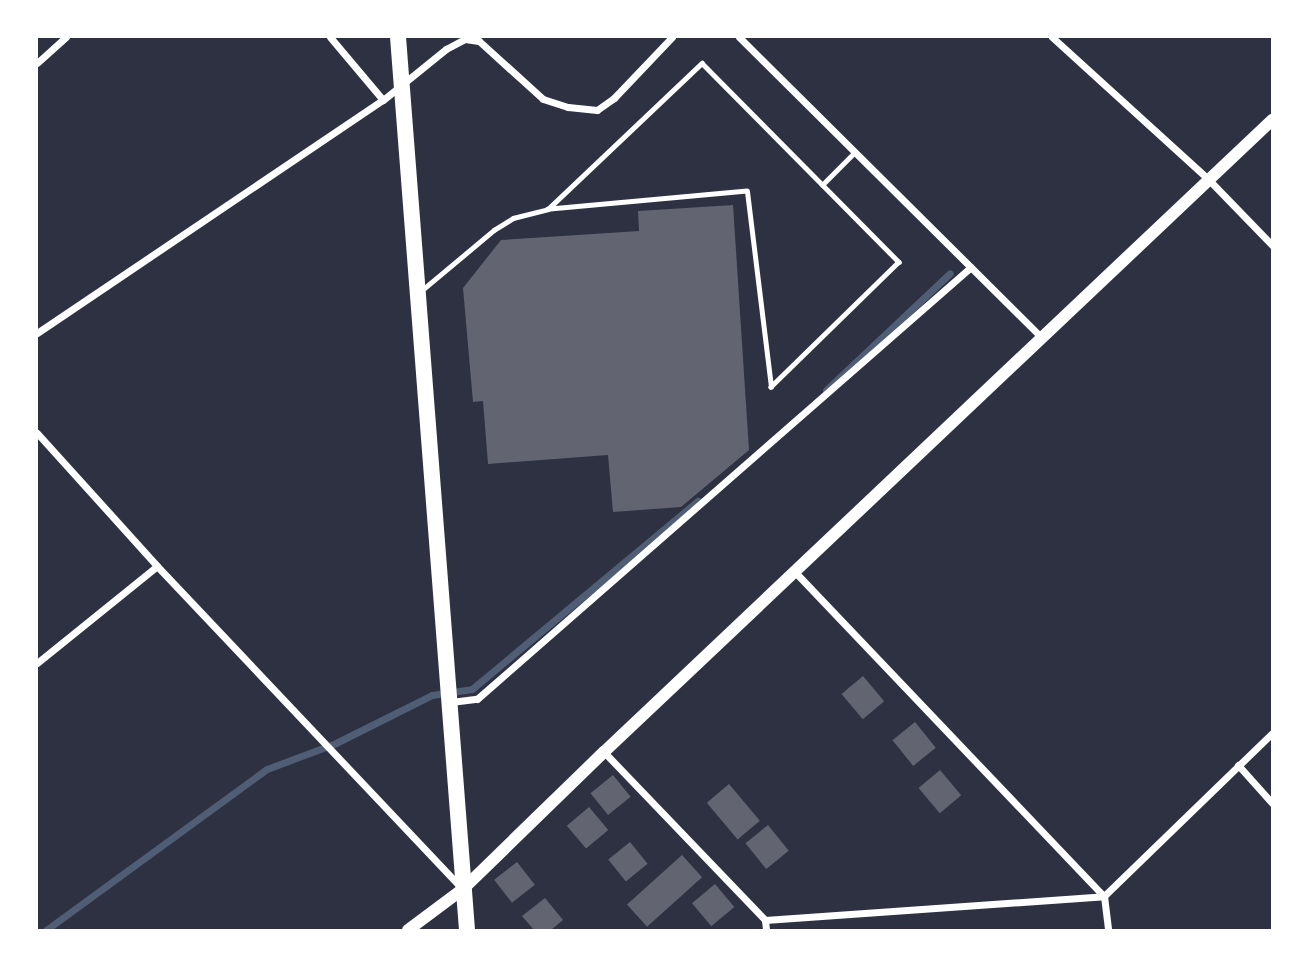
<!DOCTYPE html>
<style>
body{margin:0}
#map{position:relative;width:1309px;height:967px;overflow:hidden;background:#2d3142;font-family:Figtree,sans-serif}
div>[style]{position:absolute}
.stream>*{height:7px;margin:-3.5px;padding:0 3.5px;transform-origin:3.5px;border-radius:3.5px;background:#4f5d75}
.building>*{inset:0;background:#626471;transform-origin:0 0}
.service>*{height:4.5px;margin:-2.25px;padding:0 2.25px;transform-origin:2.25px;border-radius:2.25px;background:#fff}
.minor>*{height:7px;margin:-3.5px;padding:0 3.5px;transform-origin:3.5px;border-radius:3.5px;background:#fff}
.tertiary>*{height:12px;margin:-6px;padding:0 6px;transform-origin:6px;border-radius:6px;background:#fff}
.trunk>*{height:16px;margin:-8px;padding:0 8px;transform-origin:8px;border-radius:8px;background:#fff}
span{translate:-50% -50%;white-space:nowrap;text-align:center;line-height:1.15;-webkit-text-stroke:5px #fff;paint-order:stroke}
.frame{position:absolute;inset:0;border:38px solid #fff;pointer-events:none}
</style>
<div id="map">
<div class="stream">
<i style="left:826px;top:390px;width:170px;rotate:-43.3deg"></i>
<i style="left:46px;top:930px;width:273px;rotate:-36.1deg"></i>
<i style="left:267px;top:769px;width:74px;rotate:-20.6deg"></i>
<i style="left:336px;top:743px;width:107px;rotate:-26.6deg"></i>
<i style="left:432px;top:695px;width:40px;rotate:-8.5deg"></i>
<i style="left:472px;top:689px;width:294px;rotate:-39.8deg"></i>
</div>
<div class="building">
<i style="clip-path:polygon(733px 205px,749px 450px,681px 507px,613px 512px,608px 455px,488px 464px,483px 401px,473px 402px,463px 288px,501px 240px,639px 231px,638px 211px)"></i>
<i style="left:863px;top:676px;width:33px;height:28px;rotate:50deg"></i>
<i style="left:915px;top:722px;width:33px;height:29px;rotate:51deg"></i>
<i style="left:940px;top:770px;width:33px;height:28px;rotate:50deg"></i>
<i style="left:613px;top:775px;width:28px;height:29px;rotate:51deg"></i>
<i style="left:729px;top:784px;width:48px;height:29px;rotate:50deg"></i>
<i style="left:589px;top:807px;width:30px;height:29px;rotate:50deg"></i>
<i style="left:768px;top:825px;width:33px;height:29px;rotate:51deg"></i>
<i style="left:630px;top:842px;width:28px;height:28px;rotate:51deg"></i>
<i style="left:682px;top:855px;width:30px;height:74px;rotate:48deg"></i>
<i style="left:517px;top:862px;width:29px;height:29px;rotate:52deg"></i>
<i style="left:715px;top:884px;width:30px;height:30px;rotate:50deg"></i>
<i style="clip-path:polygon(545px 898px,563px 920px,551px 930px,534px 930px,522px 916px)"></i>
</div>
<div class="service">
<i style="left:822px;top:185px;width:47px;rotate:-45deg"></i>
<i style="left:421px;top:291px;width:95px;rotate:-39.9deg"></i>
<i style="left:494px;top:230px;width:22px;rotate:-32deg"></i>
<i style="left:513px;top:218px;width:36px;rotate:-14deg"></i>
<i style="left:548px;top:209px;width:212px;rotate:-43.5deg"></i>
<i style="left:702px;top:63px;width:280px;rotate:45.3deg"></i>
<i style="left:899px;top:262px;width:179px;rotate:135.7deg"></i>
<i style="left:771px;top:387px;width:197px;rotate:-97deg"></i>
<i style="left:747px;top:191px;width:200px;rotate:174.8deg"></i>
</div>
<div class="minor">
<i style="left:330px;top:37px;width:82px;rotate:49.9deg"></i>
<i style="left:739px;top:37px;width:427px;rotate:44.8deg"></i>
<i style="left:1052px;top:37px;width:212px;rotate:42.3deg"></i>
<i style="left:1209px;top:180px;width:91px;rotate:45.9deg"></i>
<i style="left:37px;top:63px;width:39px;rotate:-42deg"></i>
<i style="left:37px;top:333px;width:417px;rotate:-34deg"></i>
<i style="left:383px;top:100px;width:81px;rotate:-39deg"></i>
<i style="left:446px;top:49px;width:21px;rotate:-28deg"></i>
<i style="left:465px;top:39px;width:14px;rotate:8deg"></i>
<i style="left:479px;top:41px;width:86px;rotate:42.2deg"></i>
<i style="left:543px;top:99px;width:26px;rotate:18deg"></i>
<i style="left:568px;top:107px;width:29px;rotate:6deg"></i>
<i style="left:597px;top:110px;width:21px;rotate:-35deg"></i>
<i style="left:614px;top:98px;width:84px;rotate:-46.4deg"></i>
<i style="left:37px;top:433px;width:179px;rotate:47.9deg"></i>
<i style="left:157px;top:566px;width:441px;rotate:46.6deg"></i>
<i style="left:795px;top:572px;width:448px;rotate:46.4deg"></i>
<i style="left:1104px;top:896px;width:34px;rotate:83deg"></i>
<i style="left:37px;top:663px;width:154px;rotate:-38.9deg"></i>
<i style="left:451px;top:702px;width:26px;rotate:-7deg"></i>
<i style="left:477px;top:699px;width:656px;rotate:-41.17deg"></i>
<i style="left:604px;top:752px;width:233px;rotate:46.2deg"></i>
<i style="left:765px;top:920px;width:10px;rotate:84deg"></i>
<i style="left:1238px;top:765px;width:51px;rotate:48.2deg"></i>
<i style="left:765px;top:920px;width:340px;rotate:-4deg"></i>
<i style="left:1104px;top:896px;width:234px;rotate:-44.1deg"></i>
</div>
<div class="tertiary">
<i style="left:408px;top:930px;width:69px;rotate:-36.7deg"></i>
<i style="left:463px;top:889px;width:197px;rotate:-44.2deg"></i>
<i style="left:604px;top:752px;width:920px;rotate:-43.41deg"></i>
</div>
<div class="trunk">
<i style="left:398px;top:37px;width:896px;rotate:85.58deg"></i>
</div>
<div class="frame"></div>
</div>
